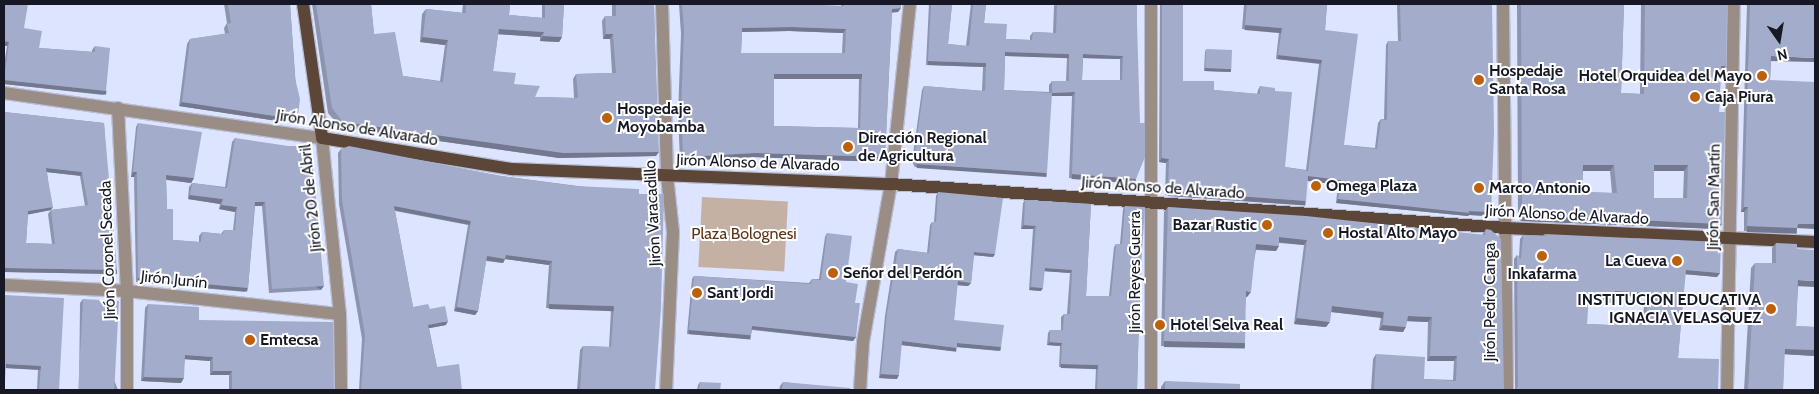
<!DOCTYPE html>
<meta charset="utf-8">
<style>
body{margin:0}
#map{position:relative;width:1819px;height:394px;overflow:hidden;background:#dde4ff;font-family:Cabin,sans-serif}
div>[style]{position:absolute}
.green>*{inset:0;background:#c5b1a4;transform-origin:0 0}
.roads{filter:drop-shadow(1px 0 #b9bfd8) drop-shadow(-1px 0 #b9bfd8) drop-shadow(0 1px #b9bfd8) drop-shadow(0 -1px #b9bfd8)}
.minor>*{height:12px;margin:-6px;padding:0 6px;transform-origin:6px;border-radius:6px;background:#9a8d85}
.major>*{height:12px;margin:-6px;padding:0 6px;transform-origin:6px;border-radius:6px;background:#5c4638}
.wall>*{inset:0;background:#8d94af}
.shaded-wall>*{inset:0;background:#73788e;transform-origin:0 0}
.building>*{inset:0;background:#a4accb;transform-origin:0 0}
.dots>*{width:14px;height:14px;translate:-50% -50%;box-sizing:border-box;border:2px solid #fff;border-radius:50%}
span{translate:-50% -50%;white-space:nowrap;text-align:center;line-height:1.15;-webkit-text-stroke:4px #fff;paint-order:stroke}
.poi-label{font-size:16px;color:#161925;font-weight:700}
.left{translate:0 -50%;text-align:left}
.right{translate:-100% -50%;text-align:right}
.street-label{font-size:16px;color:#161925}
.park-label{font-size:16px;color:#5e3415}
.frame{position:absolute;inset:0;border:5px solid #161925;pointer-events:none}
.north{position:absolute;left:1754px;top:15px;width:50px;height:50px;-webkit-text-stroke:4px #fff;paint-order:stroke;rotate:167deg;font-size:14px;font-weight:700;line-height:20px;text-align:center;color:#161925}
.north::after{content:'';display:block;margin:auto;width:18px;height:22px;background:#161925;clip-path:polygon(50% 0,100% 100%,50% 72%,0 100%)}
</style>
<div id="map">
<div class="green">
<i style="left:702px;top:197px;width:86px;height:70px;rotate:3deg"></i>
</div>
<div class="roads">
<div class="minor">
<i style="left:662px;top:4px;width:172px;rotate:88.3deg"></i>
<i style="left:667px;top:176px;width:56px;rotate:83.9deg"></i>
<i style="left:673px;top:232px;width:158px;rotate:92.5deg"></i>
<i style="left:1503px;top:4px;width:386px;rotate:89.4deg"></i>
<i style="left:4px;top:93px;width:321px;rotate:8.1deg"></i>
<i style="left:322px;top:138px;width:177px;rotate:84.2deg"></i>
<i style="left:340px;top:314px;width:76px;rotate:89.2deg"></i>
<i style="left:118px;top:108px;width:183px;rotate:87.2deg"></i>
<i style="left:127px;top:291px;width:99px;rotate:90deg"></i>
<i style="left:4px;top:285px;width:123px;rotate:2.8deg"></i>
<i style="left:127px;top:291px;width:214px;rotate:6.2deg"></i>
<i style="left:860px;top:390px;width:48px;rotate:-86.4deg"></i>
<i style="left:863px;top:342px;width:160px;rotate:-80deg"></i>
<i style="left:891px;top:184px;width:181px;rotate:-84deg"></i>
<i style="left:1151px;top:390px;width:386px;rotate:-90deg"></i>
<i style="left:1727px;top:390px;width:386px;rotate:-89deg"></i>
</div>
<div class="major">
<i style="left:303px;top:4px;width:135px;rotate:81.9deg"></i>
<i style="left:322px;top:138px;width:193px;rotate:9.3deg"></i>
<i style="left:512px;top:169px;width:379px;rotate:2.3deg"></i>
<i style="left:891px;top:184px;width:617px;rotate:4.09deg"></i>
<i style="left:1506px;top:228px;width:309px;rotate:2.6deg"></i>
</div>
</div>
<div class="wall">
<i style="clip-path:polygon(4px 4px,39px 48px,92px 52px,92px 50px,95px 46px,106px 91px,103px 95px,4px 84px,4px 65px,7px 46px,4px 46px)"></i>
<i style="clip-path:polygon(224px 4px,290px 4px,298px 116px,295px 121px,286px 120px,284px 122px,179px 106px,187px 44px,190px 39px,225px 34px,224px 28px,227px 23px)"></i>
<i style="clip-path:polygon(312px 4px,371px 4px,374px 34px,403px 76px,440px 81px,445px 45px,420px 42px,422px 14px,426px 9px,462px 13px,463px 4px,510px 4px,509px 15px,542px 18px,542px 4px,564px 4px,562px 37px,559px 42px,540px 41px,540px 37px,498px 34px,493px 71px,535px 97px,574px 98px,573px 79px,576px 74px,612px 73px,610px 39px,603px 39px,602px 21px,605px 16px,612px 16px,612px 4px,654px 4px,656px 156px,559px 158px,340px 127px,328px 113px)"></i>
<i style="clip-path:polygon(evenodd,679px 4px,786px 4px,841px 6px,841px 4px,901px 4px,898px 12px,892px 12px,885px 157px,882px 162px,753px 157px,680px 161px,678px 114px,681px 34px,679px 4px,789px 31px,843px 33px,842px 53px,741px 53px,742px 32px,789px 31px,679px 4px,774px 78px,859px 78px,858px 128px,774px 126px,774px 78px)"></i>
<i style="clip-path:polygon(evenodd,929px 4px,952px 4px,948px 44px,966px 46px,971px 4px,986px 4px,984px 23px,1006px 39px,1030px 40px,1030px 36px,1033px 32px,1053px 33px,1054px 6px,1056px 4px,1137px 4px,1136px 179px,1133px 183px,1069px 178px,1072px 96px,1051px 96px,1044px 176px,915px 167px,912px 162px,922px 90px,924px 86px,982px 91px,983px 67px,926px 65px,929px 4px,1005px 56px,1067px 57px,1066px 81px,1052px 81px,1049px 85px,1049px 92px,1004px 90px,1005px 56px,929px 4px,1083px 58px,1120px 59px,1120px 80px,1082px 80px,1083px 58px)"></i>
<i style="clip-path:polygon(1160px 4px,1183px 4px,1183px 81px,1214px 90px,1257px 94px,1258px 90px,1260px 86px,1275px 91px,1285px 167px,1306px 170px,1319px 64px,1276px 59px,1279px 32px,1242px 29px,1244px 4px,1327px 4px,1325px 30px,1344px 145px,1375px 148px,1378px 123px,1381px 119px,1384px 119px,1386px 45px,1388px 41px,1398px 41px,1397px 4px,1492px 4px,1491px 212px,1488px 216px,1469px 215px,1468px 216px,1336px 203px,1338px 184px,1307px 180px,1303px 205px,1165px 195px,1166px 163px,1159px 162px)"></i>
<i style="clip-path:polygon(evenodd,1517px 4px,1624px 4px,1621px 93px,1640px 94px,1641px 4px,1727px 4px,1721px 72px,1719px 112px,1722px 224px,1718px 229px,1521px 221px,1518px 218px,1517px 4px,1583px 171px,1610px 171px,1612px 193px,1582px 192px,1583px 171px,1517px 4px,1654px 171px,1684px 171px,1683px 198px,1654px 198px,1654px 171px)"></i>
<i style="clip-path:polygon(1747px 4px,1815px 4px,1771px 61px,1770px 80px,1797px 228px,1794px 233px,1744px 231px,1744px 212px,1741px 212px)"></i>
<i style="clip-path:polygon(1206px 49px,1229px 72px,1204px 71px,1205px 52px)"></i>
<i style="clip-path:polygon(evenodd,4px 112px,104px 123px,114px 274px,4px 272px,4px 112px,47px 172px,80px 176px,85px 206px,51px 210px,47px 172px,4px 112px,51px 210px,48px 214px,52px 244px,26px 243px,28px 214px,51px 210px)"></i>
<i style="clip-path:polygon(138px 123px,194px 178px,191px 183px,166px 180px,167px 209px,173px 240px,199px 242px,199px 236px,202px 232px,221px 234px,224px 230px,233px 230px,235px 212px,219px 209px,220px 204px,188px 199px,189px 187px,192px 183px,225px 187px,232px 142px,235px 138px,321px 290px,269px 293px,262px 206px,255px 206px,248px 288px,245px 292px,136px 282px,134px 177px,131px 177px,136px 127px)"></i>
<i style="clip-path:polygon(341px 149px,501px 176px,639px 194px,655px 390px,577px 390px,580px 350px,583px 346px,609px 347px,611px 310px,546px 308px,549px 265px,505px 259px,503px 263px,486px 261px,478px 311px,475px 315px,454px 311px,468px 225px,395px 211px,413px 307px,430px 309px,446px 325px,429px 328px,437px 367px,462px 390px,359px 390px,362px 339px,339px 204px,338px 153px)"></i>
<i style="clip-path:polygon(938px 192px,995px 254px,993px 257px,974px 255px,971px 283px,968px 286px,957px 285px,954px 320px,1001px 347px,999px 351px,957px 347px,954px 351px,901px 345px,897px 379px,879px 378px,885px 316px,895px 252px,898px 249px,927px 253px,930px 225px,932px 222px,934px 222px,936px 196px)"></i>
<i style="clip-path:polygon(1025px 200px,1091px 204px,1086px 296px,1109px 296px,1114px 247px,1116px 244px,1120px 244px,1123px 209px,1125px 206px,1140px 282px,1137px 390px,1095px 390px,1096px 368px,1059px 367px,1060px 346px,1047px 345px,1048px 333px,1050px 330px,1061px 330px,1061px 317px,1064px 314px,1067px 314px,1070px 273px,1044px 271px,1041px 291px,1029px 290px,1033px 229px,1021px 229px,1023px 203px)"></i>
<i style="clip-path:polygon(1168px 207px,1482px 235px,1486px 229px,1504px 389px,1503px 390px,1371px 390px,1373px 359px,1376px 354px,1424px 379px,1453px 380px,1454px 361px,1427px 361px,1428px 322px,1407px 321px,1403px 332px,1379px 330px,1381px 317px,1331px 312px,1326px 327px,1294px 324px,1304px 245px,1279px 243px,1276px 251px,1256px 250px,1247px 297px,1246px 297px,1241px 348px,1161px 346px,1164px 212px)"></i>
<i style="clip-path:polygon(827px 233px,846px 282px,855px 303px,856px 337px,853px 341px,752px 330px,751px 335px,749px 339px,687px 334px,692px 279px,694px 276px,809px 283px,812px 279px,819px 279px,825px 237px)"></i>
<i style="clip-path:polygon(evenodd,1544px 234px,1720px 273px,1717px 277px,1685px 274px,1678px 358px,1718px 390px,1515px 390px,1514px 259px,1517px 255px,1519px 257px,1520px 239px,1523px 235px,1543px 236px,1544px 234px,1614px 295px,1645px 297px,1643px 316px,1613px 315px,1610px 319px,1610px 325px,1587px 324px,1588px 300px,1611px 303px,1614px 295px)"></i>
<i style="clip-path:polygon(1776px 243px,1797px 249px,1798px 286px,1796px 326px,1815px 327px,1815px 356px,1784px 354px,1783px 390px,1744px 390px,1751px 268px,1755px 263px,1772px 263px,1772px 248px)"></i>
<i style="clip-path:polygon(4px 295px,59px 390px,37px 390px,38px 370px,5px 368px)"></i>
<i style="clip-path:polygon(83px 299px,118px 390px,79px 390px,80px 303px)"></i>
<i style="clip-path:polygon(148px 304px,199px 320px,334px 390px,229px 390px,229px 375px,210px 375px,210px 361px,185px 359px,181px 383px,141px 381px,145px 308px)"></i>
<i style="clip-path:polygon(1165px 381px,1240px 390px,1161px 390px,1161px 387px)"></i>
<i style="clip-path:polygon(700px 382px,720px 390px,697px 390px,698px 385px)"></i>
<i style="clip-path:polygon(783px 382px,850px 390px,779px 390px,780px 386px)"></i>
</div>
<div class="shaded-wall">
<i style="clip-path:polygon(901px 8px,898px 12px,890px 13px,892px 9px)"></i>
<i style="left:1245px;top:25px;width:37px;height:5px;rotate:5deg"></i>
<i style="clip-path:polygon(792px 27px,846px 29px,843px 33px,789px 31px,739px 32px,742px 28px)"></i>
<i style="clip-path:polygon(499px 29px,544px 32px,540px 37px,495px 34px)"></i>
<i style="clip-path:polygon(606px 34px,613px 34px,610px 39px,603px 39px)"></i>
<i style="clip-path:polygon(543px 36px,562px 37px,559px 42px,540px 41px)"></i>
<i style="clip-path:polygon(423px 37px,448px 40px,445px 45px,420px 42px)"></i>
<i style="clip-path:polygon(4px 41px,9px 42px,7px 46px,4px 46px)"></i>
<i style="left:1005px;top:52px;width:64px;height:4px;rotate:2deg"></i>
<i style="clip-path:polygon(1083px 54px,1123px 56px,1120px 59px,1081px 58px)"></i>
<i style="left:1278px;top:55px;width:44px;height:4px;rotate:6deg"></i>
<i style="clip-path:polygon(1771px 56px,1815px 58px,1815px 62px,1768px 61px)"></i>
<i style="left:928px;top:61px;width:58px;height:4px;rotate:2deg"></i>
<i style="clip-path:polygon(1721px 66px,1726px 66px,1721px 72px,1717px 72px)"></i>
<i style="left:1205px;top:68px;width:26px;height:3px;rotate:2deg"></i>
<i style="left:774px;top:74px;width:88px;height:5px"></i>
<i style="left:4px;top:80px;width:103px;height:4px;rotate:6deg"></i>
<i style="clip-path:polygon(1075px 92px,1072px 96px,1049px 96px,1052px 93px)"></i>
<i style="clip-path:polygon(182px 102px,298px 116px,295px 121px,286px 120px,284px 122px,179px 106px)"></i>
<i style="clip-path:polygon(343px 122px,659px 152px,656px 156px,559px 158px,340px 127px)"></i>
<i style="clip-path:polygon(755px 153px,885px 157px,882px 162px,753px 157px,680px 161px,683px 157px)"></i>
<i style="clip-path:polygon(1162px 158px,1169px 159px,1166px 163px,1159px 162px)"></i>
<i style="left:917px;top:164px;width:130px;height:4px;rotate:4deg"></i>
<i style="clip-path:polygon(1583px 165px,1614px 165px,1610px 171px,1579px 171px)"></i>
<i style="clip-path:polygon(1654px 165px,1688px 165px,1684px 171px,1650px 171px)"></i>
<i style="left:46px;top:168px;width:36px;height:4px;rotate:6deg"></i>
<i style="clip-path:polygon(133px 172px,137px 172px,134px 177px,131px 177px)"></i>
<i style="left:1072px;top:174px;width:64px;height:5px;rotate:4deg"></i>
<i style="clip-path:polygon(166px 175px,194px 178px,191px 183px,163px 179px)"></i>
<i style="left:1308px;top:176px;width:33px;height:5px;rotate:7deg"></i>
<i style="left:1168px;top:191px;width:138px;height:5px;rotate:4deg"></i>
<i style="clip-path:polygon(190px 195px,223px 199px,220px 204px,188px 199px)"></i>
<i style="clip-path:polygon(1338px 199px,1468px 211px,1491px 212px,1488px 216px,1469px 215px,1468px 216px,1336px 203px)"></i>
<i style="clip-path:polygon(255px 202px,265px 202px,262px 206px,252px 206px)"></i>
<i style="clip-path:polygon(222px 205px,237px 207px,235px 212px,219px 209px)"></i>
<i style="left:394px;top:206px;width:78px;height:4px;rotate:11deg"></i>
<i style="clip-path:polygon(53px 207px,51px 210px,26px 215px,28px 211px)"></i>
<i style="clip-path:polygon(1744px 207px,1748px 207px,1744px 212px,1741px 212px)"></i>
<i style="clip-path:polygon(1525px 215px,1722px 224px,1718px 229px,1521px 221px)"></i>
<i style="clip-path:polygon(1798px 224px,1815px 224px,1815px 229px,1795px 228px)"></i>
<i style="clip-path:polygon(1024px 225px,1036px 226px,1033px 229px,1021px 229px)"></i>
<i style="left:1747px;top:226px;width:50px;height:6px;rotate:2deg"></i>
<i style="clip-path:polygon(1279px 237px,1307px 240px,1304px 245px,1276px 242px)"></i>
<i style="clip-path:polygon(1256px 244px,1279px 246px,1276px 251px,1253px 249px)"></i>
<i style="clip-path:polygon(974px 252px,995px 254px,993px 257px,972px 255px)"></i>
<i style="clip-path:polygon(506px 255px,552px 261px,549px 265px,505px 259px,503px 263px,484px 260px,487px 256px)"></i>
<i style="left:4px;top:268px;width:113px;height:4px;rotate:1deg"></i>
<i style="clip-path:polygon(1045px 268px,1072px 270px,1070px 273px,1042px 271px)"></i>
<i style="clip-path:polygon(1686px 270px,1720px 273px,1717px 277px,1683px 274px)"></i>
<i style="left:138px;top:278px;width:110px;height:4px;rotate:5deg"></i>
<i style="clip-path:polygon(1798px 280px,1815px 281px,1815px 287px,1794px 286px)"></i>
<i style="clip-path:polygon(958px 281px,971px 283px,968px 286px,955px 285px)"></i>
<i style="left:324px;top:286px;width:5px;height:52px;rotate:127deg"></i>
<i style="clip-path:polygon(1031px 287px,1043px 288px,1041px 291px,1029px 290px)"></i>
<i style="clip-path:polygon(1246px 291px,1251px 292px,1247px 297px,1242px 297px)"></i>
<i style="clip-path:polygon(1615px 291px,1648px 293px,1645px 297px,1612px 295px)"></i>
<i style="clip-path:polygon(1588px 296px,1614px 299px,1611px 303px,1585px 300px)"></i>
<i style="left:549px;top:304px;width:65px;height:5px;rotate:2deg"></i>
<i style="left:1332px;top:306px;width:52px;height:6px;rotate:7deg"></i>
<i style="clip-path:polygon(457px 307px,478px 311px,475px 315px,454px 311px)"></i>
<i style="clip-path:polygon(1408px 316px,1432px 317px,1428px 322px,1404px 321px)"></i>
<i style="clip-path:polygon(1297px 318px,1330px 322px,1326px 327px,1294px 324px)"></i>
<i style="clip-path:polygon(448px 321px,446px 325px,425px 329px,428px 325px)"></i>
<i style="clip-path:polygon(1383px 325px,1406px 327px,1403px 332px,1379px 330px)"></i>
<i style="clip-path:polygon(752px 326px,856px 337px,853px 341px,750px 329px)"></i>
<i style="left:689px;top:330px;width:62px;height:4px;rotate:5deg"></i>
<i style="left:902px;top:341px;width:55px;height:4px;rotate:7deg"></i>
<i style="left:1164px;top:341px;width:81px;height:6px;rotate:1deg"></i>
<i style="clip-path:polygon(1050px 342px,1062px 343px,1060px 346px,1047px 345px)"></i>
<i style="left:957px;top:343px;width:44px;height:4px;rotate:5deg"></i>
<i style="clip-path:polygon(1785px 349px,1815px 350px,1815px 356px,1781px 354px)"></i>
<i style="clip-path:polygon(185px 355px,213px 357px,210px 361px,182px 359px)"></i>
<i style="clip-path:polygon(1430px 356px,1457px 356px,1454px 361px,1427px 361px)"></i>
<i style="left:6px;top:364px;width:35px;height:4px;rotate:3deg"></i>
<i style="left:1061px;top:364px;width:37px;height:4px;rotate:2deg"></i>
<i style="clip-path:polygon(213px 371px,232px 371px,229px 375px,210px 375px)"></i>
<i style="clip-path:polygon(881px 374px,899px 375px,897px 379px,879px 378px)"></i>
<i style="clip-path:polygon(144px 377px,184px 378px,181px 383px,141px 381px)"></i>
</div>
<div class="building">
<i style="clip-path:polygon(4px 4px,28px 4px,24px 28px,42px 31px,39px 48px,95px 52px,95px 46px,110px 48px,106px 91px,4px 80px,9px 42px,4px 41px)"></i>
<i style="clip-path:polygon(228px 4px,290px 4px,295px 78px,300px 99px,298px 116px,288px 115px,287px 118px,182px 102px,190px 39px,229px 33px,227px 24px,231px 23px)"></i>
<i style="clip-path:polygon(316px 4px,371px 4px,374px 34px,395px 32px,403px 76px,443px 82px,448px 40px,423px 37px,426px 9px,466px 13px,466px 4px,510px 4px,509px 15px,545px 18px,545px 4px,564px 4px,562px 37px,543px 36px,544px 32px,499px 29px,493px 71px,516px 73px,514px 84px,540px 86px,535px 97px,578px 98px,576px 74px,616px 73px,613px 34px,606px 34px,605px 16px,616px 16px,616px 4px,654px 4px,659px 152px,563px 153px,343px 122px,332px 108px)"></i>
<i style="clip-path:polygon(evenodd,682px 4px,786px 4px,844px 6px,844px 4px,901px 4px,901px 8px,892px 9px,885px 157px,755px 153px,683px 157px,681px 110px,684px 30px,682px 4px,792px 27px,846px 29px,845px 53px,741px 53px,742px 28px,792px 27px,682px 4px,774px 74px,862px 74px,860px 128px,774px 126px,774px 74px)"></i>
<i style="clip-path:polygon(evenodd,931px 4px,952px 4px,948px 44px,969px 46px,973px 4px,986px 4px,984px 23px,1007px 24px,1006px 39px,1032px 40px,1033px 32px,1056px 33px,1057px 4px,1137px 4px,1137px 23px,1140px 123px,1145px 123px,1145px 157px,1136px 179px,1072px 174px,1075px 92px,1052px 93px,1047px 173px,917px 164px,914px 158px,924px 86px,985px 91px,986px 63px,928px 61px,931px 4px,1005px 52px,1069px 54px,1069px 81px,1052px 81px,1052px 93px,1004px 90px,1005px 52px,931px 4px,1083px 54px,1123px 56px,1122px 80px,1082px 80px,1083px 54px)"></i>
<i style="clip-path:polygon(1162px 4px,1183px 4px,1183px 81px,1214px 81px,1214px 90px,1260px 94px,1260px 86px,1275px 88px,1275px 91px,1292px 92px,1285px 167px,1308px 171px,1322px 60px,1278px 55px,1282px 28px,1245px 25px,1247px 4px,1327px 4px,1325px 30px,1358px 34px,1344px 145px,1377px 149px,1381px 119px,1387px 120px,1388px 41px,1401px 41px,1400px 4px,1492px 4px,1494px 132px,1491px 212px,1468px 211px,1470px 213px,1338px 199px,1341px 180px,1308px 176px,1306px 201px,1168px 191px,1169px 159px,1162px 158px)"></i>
<i style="clip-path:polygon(evenodd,1521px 4px,1624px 4px,1621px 93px,1644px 94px,1645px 4px,1727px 4px,1726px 66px,1721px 66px,1719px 112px,1725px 112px,1722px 224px,1525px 215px,1522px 212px,1521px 4px,1583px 165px,1614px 165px,1617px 193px,1582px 192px,1583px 165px,1521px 4px,1654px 165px,1688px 165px,1687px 198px,1654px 198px,1654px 165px)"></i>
<i style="clip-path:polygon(1750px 4px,1815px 4px,1815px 58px,1771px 56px,1770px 80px,1815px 82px,1815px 224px,1798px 224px,1797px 228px,1747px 226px,1748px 207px,1744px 207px)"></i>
<i style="left:1206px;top:49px;width:26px;height:19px;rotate:2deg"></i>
<i style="clip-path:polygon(evenodd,4px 112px,104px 123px,117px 270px,4px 268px,4px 112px,46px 168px,82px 172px,88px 205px,51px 210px,55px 244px,26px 243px,28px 211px,53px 207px,46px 168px)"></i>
<i style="clip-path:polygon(138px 123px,202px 132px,194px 178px,166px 175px,167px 209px,173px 209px,173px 240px,201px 242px,202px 232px,223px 234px,224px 230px,235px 230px,237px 207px,222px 205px,223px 199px,190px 195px,192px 183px,227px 188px,235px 138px,288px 146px,309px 146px,312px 156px,324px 286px,272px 289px,265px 202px,255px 202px,248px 288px,138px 278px,137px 172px,133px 172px)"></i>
<i style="clip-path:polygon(349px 146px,501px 176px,575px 186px,639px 189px,639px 194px,664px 194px,661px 308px,655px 390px,580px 390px,583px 346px,611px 347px,614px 306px,549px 304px,552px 261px,506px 255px,505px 259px,487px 256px,478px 311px,457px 307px,471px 221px,394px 206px,413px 307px,428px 304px,430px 309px,445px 306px,448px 321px,428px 325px,437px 367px,459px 364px,462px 390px,426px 390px,426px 389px,413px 390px,361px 390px,365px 335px,342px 200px,341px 149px)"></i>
<i style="clip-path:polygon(938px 192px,1003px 198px,995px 254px,974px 252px,971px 283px,958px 281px,954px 320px,1004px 325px,1001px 347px,957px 343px,957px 348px,902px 341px,899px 375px,881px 374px,887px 313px,898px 249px,929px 253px,932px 222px,936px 222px)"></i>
<i style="clip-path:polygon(1025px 200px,1091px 204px,1086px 296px,1111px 296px,1116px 244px,1122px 244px,1125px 206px,1145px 207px,1140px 282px,1137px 390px,1097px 390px,1098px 365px,1061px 364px,1062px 343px,1050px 342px,1050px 330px,1063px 330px,1064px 314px,1070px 314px,1072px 270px,1045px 268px,1043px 288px,1031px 287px,1036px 226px,1024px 225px)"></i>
<i style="clip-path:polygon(1168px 207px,1306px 216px,1485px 235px,1486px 229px,1491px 230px,1501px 239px,1504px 389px,1501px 389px,1501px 390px,1374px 390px,1376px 354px,1425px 357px,1424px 379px,1456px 381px,1457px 356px,1430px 356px,1432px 317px,1408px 316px,1406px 327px,1383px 325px,1384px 312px,1332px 306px,1330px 322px,1297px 318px,1307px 240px,1279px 237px,1279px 246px,1256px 244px,1251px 292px,1246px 291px,1245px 343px,1164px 341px)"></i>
<i style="clip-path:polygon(827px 233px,852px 236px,846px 282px,858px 284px,855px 303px,860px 303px,856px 337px,752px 326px,751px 335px,689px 330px,694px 276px,811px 284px,812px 279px,821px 280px)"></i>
<i style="clip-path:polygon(evenodd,1544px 234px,1721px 242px,1720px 273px,1686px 270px,1678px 358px,1719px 359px,1718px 390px,1516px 390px,1518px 386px,1517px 255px,1521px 259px,1523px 235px,1548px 236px,1544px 234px,1615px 291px,1648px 293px,1646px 316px,1613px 315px,1612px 325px,1587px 324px,1588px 296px,1614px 299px,1615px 291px)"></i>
<i style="clip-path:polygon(1776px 243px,1797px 244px,1797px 249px,1815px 250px,1815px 281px,1798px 280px,1796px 326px,1815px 327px,1815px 350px,1785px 349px,1783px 390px,1748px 390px,1755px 263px,1776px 263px)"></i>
<i style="clip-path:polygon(4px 295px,64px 298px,59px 390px,39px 390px,41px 366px,6px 364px,5px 381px,4px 381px)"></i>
<i style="left:83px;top:299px;width:36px;height:91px;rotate:3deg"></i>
<i style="clip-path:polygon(148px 304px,199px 307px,199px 320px,333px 322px,334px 390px,232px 390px,232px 371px,213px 371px,213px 357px,185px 355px,184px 378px,144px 377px)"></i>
<i style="clip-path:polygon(1165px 381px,1240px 384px,1240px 390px,1165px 390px)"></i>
<i style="clip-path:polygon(700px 382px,721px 383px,720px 390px,699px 390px)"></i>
<i style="clip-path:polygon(783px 382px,850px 388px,850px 390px,782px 390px)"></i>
</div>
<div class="dots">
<i style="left:1762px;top:76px;background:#bc600d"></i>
<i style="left:1479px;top:80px;background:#bc600d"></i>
<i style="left:1695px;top:97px;background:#bc600d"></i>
<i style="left:607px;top:118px;background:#bc600d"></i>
<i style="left:848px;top:147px;background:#bc600d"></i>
<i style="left:1316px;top:186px;background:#bc600d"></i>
<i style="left:1479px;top:188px;background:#bc600d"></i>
<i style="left:1267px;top:225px;background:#bc600d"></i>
<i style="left:1328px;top:233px;background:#bc600d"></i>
<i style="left:1542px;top:256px;background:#bc600d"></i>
<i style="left:1677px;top:261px;background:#bc600d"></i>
<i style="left:833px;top:273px;background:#bc600d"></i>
<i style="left:697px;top:293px;background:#bc600d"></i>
<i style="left:1771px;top:309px;background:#bc600d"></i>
<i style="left:1160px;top:325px;background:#bc600d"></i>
<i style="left:250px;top:340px;background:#bc600d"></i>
</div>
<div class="poi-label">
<span class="left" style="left:1489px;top:80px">Hospedaje<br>Santa Rosa</span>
<span class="right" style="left:1752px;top:76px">Hotel Orquidea del Mayo</span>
<span class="left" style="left:1705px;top:97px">Caja Piura</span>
<span class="left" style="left:617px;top:118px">Hospedaje<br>Moyobamba</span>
<span class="left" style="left:858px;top:147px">Dirección Regional<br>de Agricultura</span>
<span class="left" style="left:1326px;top:186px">Omega Plaza</span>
<span class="left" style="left:1489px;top:188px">Marco Antonio</span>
<span class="right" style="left:1257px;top:225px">Bazar Rustic</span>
<span class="left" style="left:1338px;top:233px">Hostal Alto Mayo</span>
<span class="right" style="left:1667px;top:261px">La Cueva</span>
<span class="left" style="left:843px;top:273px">Señor del Perdón</span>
<span style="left:1542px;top:274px">Inkafarma</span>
<span class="left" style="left:707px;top:293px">Sant Jordi</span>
<span class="right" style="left:1761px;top:309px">INSTITUCION EDUCATIVA<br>IGNACIA VELASQUEZ</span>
<span class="left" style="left:1170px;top:325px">Hotel Selva Real</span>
<span class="left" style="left:260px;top:340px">Emtecsa</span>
</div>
<div class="street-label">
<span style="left:357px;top:128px;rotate:9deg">Jirón Alonso de Alvarado</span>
<span style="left:758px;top:163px;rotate:2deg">Jirón Alonso de Alvarado</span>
<span style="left:1163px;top:188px;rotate:4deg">Jirón Alonso de Alvarado</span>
<span style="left:1714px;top:197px;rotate:-89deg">Jirón San Martín</span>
<span style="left:311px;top:198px;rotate:-96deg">Jirón 20 de Abril</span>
<span style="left:653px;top:213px;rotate:-93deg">Jirón Varacadillo</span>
<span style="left:1567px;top:215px;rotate:3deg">Jirón Alonso de Alvarado</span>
<span style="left:108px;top:250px;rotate:-92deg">Jirón Coronel Secada</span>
<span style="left:1135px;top:272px;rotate:-90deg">Jirón Reyes Guerra</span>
<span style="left:174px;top:280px;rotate:6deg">Jirón Junín</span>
<span style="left:1490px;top:302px;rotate:-90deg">Jirón Pedro Canga</span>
</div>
<div class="park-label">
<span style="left:744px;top:234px">Plaza Bolognesi</span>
</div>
<div class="frame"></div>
<div class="north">N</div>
</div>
